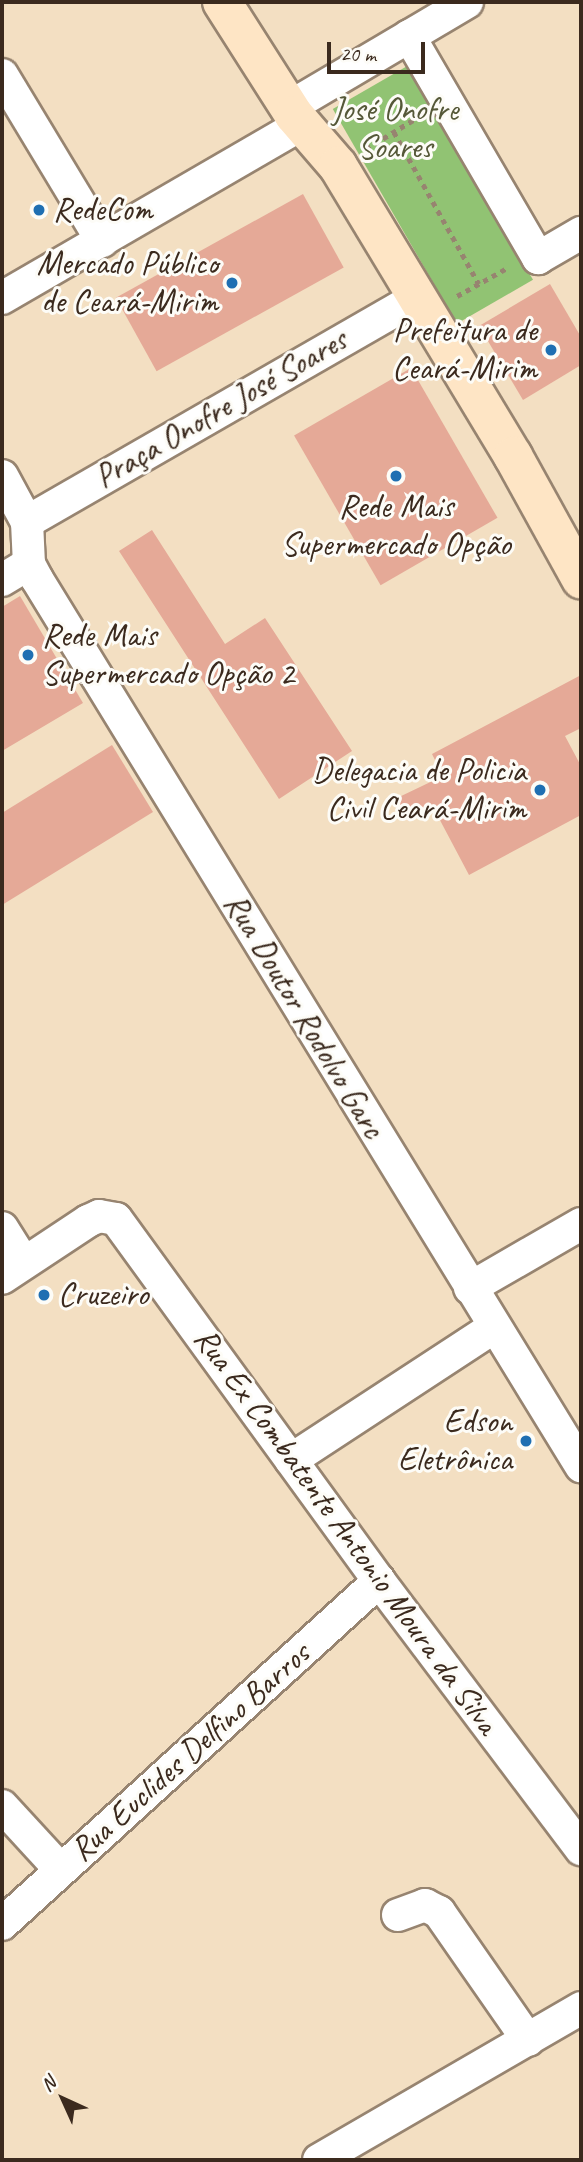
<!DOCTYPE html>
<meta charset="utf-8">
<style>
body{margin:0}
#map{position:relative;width:583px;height:2162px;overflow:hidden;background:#f3dfc2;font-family:Caveat,sans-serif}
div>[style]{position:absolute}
.green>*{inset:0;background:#91c373;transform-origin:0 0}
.building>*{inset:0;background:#e5a997;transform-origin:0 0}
.path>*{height:4.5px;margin-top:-2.25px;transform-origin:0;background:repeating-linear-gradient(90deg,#978470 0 5px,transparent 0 10px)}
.roads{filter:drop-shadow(2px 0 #978470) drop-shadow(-2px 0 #978470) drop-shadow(0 2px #978470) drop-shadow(0 -2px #978470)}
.street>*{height:32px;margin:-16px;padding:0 16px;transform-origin:16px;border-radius:16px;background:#fff}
.secondary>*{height:38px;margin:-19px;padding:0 19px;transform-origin:19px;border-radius:19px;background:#fee5c5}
.dots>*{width:19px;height:19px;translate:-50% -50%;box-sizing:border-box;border:4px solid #fdfcf7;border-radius:50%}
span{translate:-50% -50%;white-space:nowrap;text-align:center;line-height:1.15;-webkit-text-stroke:6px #fdfcf7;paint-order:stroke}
.park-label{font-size:33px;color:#555838}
.poi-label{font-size:33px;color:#3b2a1e}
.left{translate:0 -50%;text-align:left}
.right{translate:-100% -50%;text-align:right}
.street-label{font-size:33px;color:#3b2a1e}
.frame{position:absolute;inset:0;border:4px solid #3b2a1e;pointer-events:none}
.north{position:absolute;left:28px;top:2064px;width:70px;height:70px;-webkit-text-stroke:5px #fdfcf7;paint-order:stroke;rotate:315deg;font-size:19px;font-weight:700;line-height:28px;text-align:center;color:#3b2a1e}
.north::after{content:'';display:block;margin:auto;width:24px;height:32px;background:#3b2a1e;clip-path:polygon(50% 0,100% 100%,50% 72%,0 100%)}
.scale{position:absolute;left:327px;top:42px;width:98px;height:32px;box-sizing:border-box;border:4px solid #3b2a1e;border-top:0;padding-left:9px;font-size:21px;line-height:24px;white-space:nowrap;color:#3b2a1e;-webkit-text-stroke:5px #fdfcf7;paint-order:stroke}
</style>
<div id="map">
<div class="green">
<i style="left:409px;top:65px;width:248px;height:88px;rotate:60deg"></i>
</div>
<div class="building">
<i style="left:303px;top:194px;width:84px;height:214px;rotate:61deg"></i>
<i style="clip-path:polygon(550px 284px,581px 337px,581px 365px,523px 400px,479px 326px)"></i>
<i style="left:411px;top:368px;width:173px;height:135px;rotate:60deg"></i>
<i style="clip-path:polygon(152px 530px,225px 644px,265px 618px,352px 751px,279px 799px,119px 551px)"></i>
<i style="clip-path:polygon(20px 596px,83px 703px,2px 751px,2px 607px)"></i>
<i style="clip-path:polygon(581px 675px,581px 728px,565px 736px,581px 766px,581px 815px,469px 875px,433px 807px,408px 821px,397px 798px,443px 776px,432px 754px)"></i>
<i style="clip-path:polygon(112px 745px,153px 812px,2px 905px,2px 813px)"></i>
</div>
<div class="path">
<i style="left:394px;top:132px;width:174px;rotate:60.8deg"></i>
<i style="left:366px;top:149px;width:61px;rotate:-31.6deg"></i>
<i style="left:457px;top:296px;width:57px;rotate:-29.2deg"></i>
</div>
<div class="roads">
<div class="street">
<i style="left:409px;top:36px;width:257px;rotate:59.8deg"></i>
<i style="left:538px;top:258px;width:50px;rotate:-30.2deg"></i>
<i style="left:2px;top:75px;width:194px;rotate:58.9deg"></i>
<i style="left:288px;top:108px;width:208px;rotate:-30.6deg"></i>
<i style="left:2px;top:298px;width:347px;rotate:-30.1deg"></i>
<i style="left:2px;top:476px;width:52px;rotate:61.5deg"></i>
<i style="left:27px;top:522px;width:42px;rotate:87.3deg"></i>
<i style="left:29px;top:564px;width:17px;rotate:62deg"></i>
<i style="left:37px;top:579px;width:1041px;rotate:58.48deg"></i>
<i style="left:27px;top:522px;width:449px;rotate:-29.9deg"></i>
<i style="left:2px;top:580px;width:31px;rotate:-31deg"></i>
<i style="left:2px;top:1228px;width:41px;rotate:57.8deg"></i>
<i style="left:2px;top:1278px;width:103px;rotate:-33.5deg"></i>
<i style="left:88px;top:1221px;width:12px;rotate:-24deg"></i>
<i style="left:99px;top:1216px;width:17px;rotate:10deg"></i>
<i style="left:116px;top:1219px;width:447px;rotate:54deg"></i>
<i style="left:379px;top:1581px;width:336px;rotate:53deg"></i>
<i style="left:470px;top:1288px;width:128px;rotate:-30deg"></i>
<i style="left:291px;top:1460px;width:243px;rotate:-33.2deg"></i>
<i style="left:2px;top:1806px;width:86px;rotate:47.4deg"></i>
<i style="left:398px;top:1915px;width:29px;rotate:-20deg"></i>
<i style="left:425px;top:1905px;width:16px;rotate:27deg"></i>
<i style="left:439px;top:1912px;width:156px;rotate:55.2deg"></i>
<i style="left:2px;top:1924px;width:510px;rotate:-42.3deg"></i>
<i style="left:319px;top:2160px;width:303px;rotate:-30.1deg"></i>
</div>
<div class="secondary">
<i style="left:222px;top:2px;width:134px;rotate:57.5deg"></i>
<i style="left:294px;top:115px;width:67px;rotate:49.2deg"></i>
<i style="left:338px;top:166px;width:339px;rotate:58.9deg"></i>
<i style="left:513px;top:456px;width:141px;rotate:61.1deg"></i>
</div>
</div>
<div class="dots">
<i style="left:39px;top:210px;background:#1f6fb2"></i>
<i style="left:232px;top:283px;background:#1f6fb2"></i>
<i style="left:551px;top:350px;background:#1f6fb2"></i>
<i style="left:396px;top:476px;background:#1f6fb2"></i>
<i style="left:28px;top:655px;background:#1f6fb2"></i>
<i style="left:540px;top:790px;background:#1f6fb2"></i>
<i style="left:44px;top:1295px;background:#1f6fb2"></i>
<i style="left:526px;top:1441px;background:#1f6fb2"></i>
</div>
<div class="park-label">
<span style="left:395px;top:129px">José Onofre<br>Soares</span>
</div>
<div class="poi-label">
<span class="left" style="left:53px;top:210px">RedeCom</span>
<span class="right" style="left:218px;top:283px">Mercado Público<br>de Ceará-Mirim</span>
<span class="right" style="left:537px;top:350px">Prefeitura de<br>Ceará-Mirim</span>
<span style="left:396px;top:526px">Rede Mais<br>Supermercado Opção</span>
<span class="left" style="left:42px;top:655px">Rede Mais<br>Supermercado Opção 2</span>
<span class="right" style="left:526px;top:790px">Delegacia de Policia<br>Civil Ceará-Mirim</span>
<span class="left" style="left:58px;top:1295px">Cruzeiro</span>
<span class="right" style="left:512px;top:1441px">Edson<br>Eletrônica</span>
</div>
<div class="street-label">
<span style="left:221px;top:409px;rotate:-30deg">Praça Onofre José Soares</span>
<span style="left:304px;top:1016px;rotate:59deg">Rua Doutor Rodolvo Garc</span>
<span style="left:346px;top:1531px;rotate:54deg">Rua Ex Combatente Antonio Moura da Silva</span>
<span style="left:190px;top:1752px;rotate:-42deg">Rua Euclides Delfino Barros</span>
</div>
<div class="frame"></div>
<div class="north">N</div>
<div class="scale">20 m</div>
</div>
